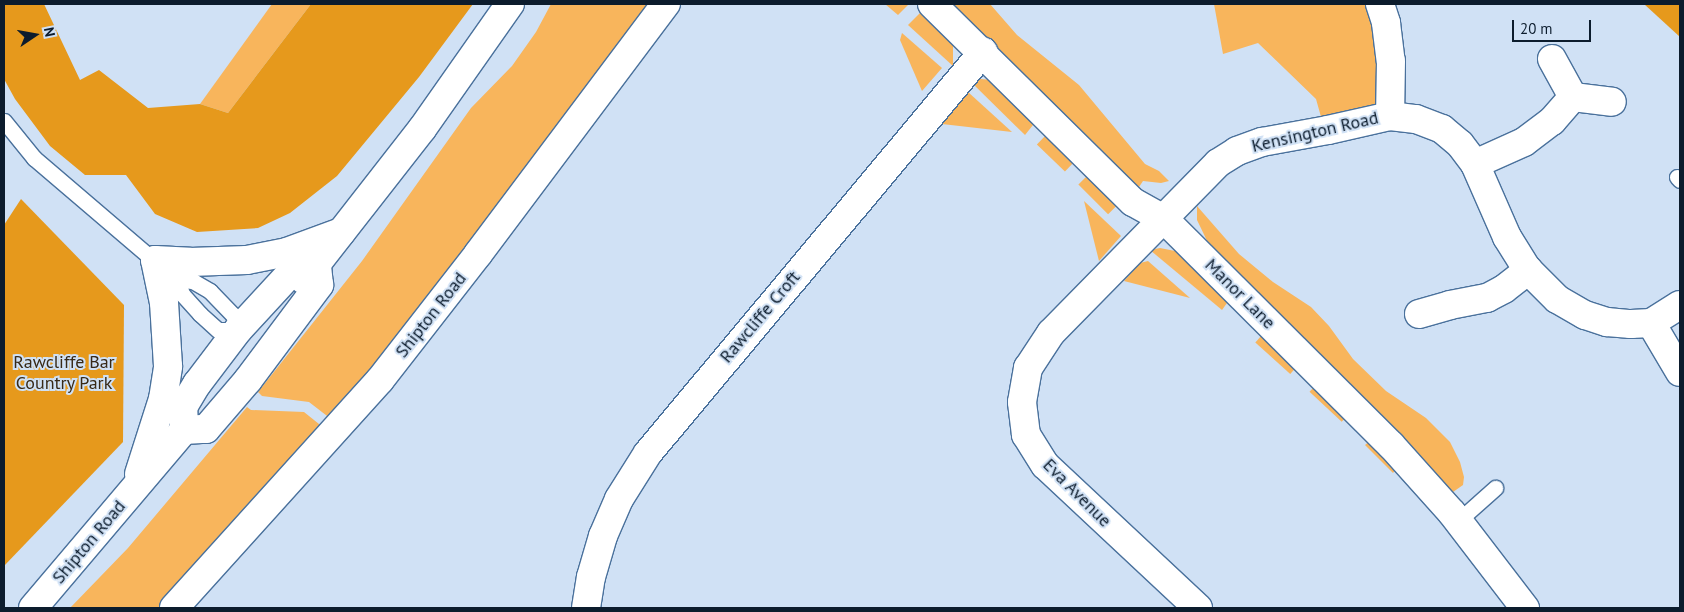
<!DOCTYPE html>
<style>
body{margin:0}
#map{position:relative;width:1684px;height:612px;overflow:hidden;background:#d0e1f5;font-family:"PT Sans",sans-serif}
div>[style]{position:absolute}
.green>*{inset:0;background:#f8b55c;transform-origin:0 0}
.forest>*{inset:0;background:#e6991c}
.roads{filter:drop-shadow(1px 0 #4a719c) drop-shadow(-1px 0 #4a719c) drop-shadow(0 1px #4a719c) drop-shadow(0 -1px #4a719c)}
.service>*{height:15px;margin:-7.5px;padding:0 7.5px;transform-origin:7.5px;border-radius:7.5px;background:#fff}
.minor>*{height:28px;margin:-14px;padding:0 14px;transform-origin:14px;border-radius:14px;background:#fff}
.primary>*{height:28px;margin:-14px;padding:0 14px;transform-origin:14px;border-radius:14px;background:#fff}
span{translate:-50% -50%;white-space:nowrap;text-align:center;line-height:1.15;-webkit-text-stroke:4px #d0e1f5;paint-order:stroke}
.street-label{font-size:18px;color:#0c1c2d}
.park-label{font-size:18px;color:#372917}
.frame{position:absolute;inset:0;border:5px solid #0c1c2d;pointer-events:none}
.north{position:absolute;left:10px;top:10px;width:50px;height:50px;-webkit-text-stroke:4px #d0e1f5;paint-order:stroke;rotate:78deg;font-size:14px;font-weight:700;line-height:20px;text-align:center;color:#0c1c2d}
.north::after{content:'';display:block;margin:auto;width:18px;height:22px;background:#0c1c2d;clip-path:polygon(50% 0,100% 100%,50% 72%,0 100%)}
.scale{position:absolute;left:1512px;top:20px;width:79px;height:22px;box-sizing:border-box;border:2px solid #0c1c2d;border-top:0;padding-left:6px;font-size:15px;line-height:18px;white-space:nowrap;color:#0c1c2d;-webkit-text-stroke:4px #d0e1f5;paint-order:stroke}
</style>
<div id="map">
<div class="green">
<i style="clip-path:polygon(272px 4px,311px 4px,228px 113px,200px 104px)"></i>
<i style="clip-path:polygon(551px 4px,653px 4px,495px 216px,331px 419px,309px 402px,262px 396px,258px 392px,362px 261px,471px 108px,512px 66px,536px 32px)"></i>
<i style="clip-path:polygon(885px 4px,909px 4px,898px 15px)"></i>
<i style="clip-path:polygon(951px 4px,990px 4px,1017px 35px,1079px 85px,1145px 164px,1159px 171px,1169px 181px,1161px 183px,1143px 181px,1139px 187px,1117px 170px)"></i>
<i style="clip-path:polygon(1214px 4px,1365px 4px,1369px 11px,1376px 36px,1383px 106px,1323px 124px,1316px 99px,1258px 43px,1223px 54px)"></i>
<i style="clip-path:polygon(923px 10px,953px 43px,953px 66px,908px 25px)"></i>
<i style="clip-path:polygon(902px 33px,942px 68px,922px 91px,900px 40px)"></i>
<i style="clip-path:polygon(980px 79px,993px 80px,1037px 120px,1025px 135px,971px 82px)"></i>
<i style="clip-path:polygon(968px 92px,1012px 132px,942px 124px)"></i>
<i style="left:1048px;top:133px;width:39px;height:16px;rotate:44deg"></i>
<i style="left:1089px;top:174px;width:42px;height:15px;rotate:45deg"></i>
<i style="clip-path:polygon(1084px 201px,1121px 236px,1099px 261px)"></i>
<i style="clip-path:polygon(1197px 206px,1239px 254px,1273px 282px,1311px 307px,1329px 326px,1353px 359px,1386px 391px,1426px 418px,1450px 442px,1460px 462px,1464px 477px,1463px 485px,1453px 492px,1211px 249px,1197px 220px)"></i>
<i style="clip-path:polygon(1160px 248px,1180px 252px,1187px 259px,1227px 303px,1222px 310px,1150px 250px)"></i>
<i style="clip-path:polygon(1148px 261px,1190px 298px,1124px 281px,1140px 263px)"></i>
<i style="left:1262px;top:335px;width:47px;height:10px;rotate:42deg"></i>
<i style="left:1315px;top:386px;width:44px;height:8px;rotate:43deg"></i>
<i style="clip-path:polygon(247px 407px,251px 410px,304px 412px,324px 428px,159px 608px,70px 608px,128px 548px)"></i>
<i style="clip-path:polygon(1371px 440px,1396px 469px,1393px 473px,1365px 445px)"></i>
</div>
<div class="forest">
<i style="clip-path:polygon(4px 4px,44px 4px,80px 80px,99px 70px,148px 108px,200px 104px,228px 113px,311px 4px,473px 4px,419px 77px,337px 176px,290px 213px,258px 228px,197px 232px,155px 214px,126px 175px,85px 175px,50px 146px,15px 99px,4px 79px)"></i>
<i style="clip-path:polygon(1644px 4px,1680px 4px,1680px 37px)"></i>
<i style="clip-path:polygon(21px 199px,124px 305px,123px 442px,4px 566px,4px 225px)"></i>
</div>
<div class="roads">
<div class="service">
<i style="left:4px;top:121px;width:48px;rotate:51deg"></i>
<i style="left:34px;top:158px;width:188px;rotate:40.5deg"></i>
<i style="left:177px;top:280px;width:15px;rotate:70deg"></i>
<i style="left:182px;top:294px;width:27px;rotate:48deg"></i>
<i style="left:200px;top:314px;width:24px;rotate:42deg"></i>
<i style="left:218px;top:330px;width:20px"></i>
<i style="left:238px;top:330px;width:16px;rotate:-108deg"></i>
<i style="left:233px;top:315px;width:33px;rotate:-134deg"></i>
<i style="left:210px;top:291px;width:20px;rotate:-150deg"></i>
<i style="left:193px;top:281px;width:16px;rotate:-176deg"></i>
<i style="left:1677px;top:177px;width:4px;rotate:45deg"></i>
<i style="left:1458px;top:521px;width:50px;rotate:-41.7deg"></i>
</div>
<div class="minor">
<i style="left:932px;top:4px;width:282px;rotate:44.6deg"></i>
<i style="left:1133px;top:202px;width:35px;rotate:29deg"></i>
<i style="left:1164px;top:219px;width:320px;rotate:44.9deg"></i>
<i style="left:1391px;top:445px;width:91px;rotate:48.1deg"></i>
<i style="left:1452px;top:513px;width:120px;rotate:52.5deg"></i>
<i style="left:1380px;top:4px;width:20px;rotate:72deg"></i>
<i style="left:1386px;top:23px;width:38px;rotate:83deg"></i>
<i style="left:1391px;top:61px;width:55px;rotate:91deg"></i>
<i style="left:1552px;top:59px;width:43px;rotate:61.1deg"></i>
<i style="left:1475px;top:164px;width:54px;rotate:-24.2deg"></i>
<i style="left:1524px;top:142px;width:35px;rotate:-37deg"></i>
<i style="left:1552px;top:121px;width:32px;rotate:-49deg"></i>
<i style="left:1573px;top:97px;width:39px;rotate:7deg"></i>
<i style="left:1419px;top:314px;width:32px;rotate:-16deg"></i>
<i style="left:1450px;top:305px;width:38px;rotate:-11deg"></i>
<i style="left:1487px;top:298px;width:19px;rotate:-28deg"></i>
<i style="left:1504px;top:289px;width:31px;rotate:-38deg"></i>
<i style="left:1651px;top:323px;width:57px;rotate:59.4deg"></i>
<i style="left:174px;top:608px;width:307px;rotate:-47.9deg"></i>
<i style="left:380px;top:380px;width:160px;rotate:-52.1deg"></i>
<i style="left:478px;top:254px;width:313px;rotate:-53.1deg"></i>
<i style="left:586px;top:608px;width:31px;rotate:-81deg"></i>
<i style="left:591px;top:577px;width:43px;rotate:-73.7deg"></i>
<i style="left:603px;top:536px;width:40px;rotate:-66.6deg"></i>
<i style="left:619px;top:499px;width:54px;rotate:-57.8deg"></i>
<i style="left:648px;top:453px;width:523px;rotate:-50.12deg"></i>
<i style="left:1198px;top:608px;width:209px;rotate:-136.9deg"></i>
<i style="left:1045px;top:465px;width:36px;rotate:-122deg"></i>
<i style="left:1026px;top:435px;width:33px;rotate:-97deg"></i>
<i style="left:1022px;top:402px;width:35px;rotate:-80deg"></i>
<i style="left:1028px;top:368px;width:42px;rotate:-56.7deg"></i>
<i style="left:1051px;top:333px;width:238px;rotate:-45.5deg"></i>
<i style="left:1218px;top:163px;width:22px;rotate:-32deg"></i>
<i style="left:1237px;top:151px;width:27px;rotate:-20deg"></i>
<i style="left:1262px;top:142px;width:67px;rotate:-10.3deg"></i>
<i style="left:1328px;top:130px;width:64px;rotate:-12.7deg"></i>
<i style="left:1390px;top:116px;width:26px;rotate:7deg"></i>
<i style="left:1416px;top:119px;width:28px;rotate:21deg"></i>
<i style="left:1442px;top:129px;width:23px;rotate:40deg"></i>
<i style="left:1460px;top:144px;width:25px;rotate:53deg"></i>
<i style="left:1475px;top:164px;width:80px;rotate:66.3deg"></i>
<i style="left:1507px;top:237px;width:39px;rotate:58deg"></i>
<i style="left:1528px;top:270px;width:41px;rotate:45deg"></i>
<i style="left:1557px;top:299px;width:32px;rotate:30deg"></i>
<i style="left:1585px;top:315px;width:23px;rotate:18deg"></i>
<i style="left:1607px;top:322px;width:24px;rotate:5deg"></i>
<i style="left:1631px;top:324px;width:20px;rotate:-3deg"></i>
<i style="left:1651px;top:323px;width:34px;rotate:-32deg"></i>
</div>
<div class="primary">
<i style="left:304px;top:280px;width:192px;rotate:-52deg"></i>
<i style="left:422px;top:129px;width:153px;rotate:-54.9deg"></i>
<i style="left:184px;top:430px;width:22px;rotate:-3deg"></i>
<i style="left:206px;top:429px;width:65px;rotate:-49.4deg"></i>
<i style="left:248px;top:380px;width:119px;rotate:-53.2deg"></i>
<i style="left:319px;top:285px;width:20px;rotate:-96deg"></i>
<i style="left:139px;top:474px;width:79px;rotate:-72.3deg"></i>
<i style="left:163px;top:399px;width:33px;rotate:-81deg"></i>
<i style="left:168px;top:366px;width:63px;rotate:-93.6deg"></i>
<i style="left:164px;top:303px;width:44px;rotate:-101.8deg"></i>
<i style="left:155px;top:260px;width:35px;rotate:3deg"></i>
<i style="left:190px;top:262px;width:57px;rotate:-2deg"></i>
<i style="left:247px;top:260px;width:41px;rotate:-11.3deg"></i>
<i style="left:287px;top:252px;width:58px;rotate:-20.3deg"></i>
<i style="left:33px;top:608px;width:233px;rotate:-49.7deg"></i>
<i style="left:184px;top:430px;width:23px;rotate:-92deg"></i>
<i style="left:183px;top:407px;width:27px;rotate:-59deg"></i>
<i style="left:197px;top:384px;width:68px;rotate:-52.8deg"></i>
<i style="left:238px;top:330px;width:87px;rotate:-47.3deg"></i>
<i style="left:297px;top:266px;width:20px;rotate:-3deg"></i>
</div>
</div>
<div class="street-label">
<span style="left:1315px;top:132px;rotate:-13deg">Kensington Road</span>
<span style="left:1240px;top:294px;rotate:45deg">Manor Lane</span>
<span style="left:431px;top:315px;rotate:-52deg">Shipton Road</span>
<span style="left:760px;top:317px;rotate:-50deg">Rawcliffe Croft</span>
<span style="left:1077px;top:493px;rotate:45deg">Eva Avenue</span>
<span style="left:89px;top:542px;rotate:-50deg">Shipton Road</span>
</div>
<div class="park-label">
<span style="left:64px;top:373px">Rawcliffe Bar<br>Country Park</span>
</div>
<div class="frame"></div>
<div class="north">N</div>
<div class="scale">20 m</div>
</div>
